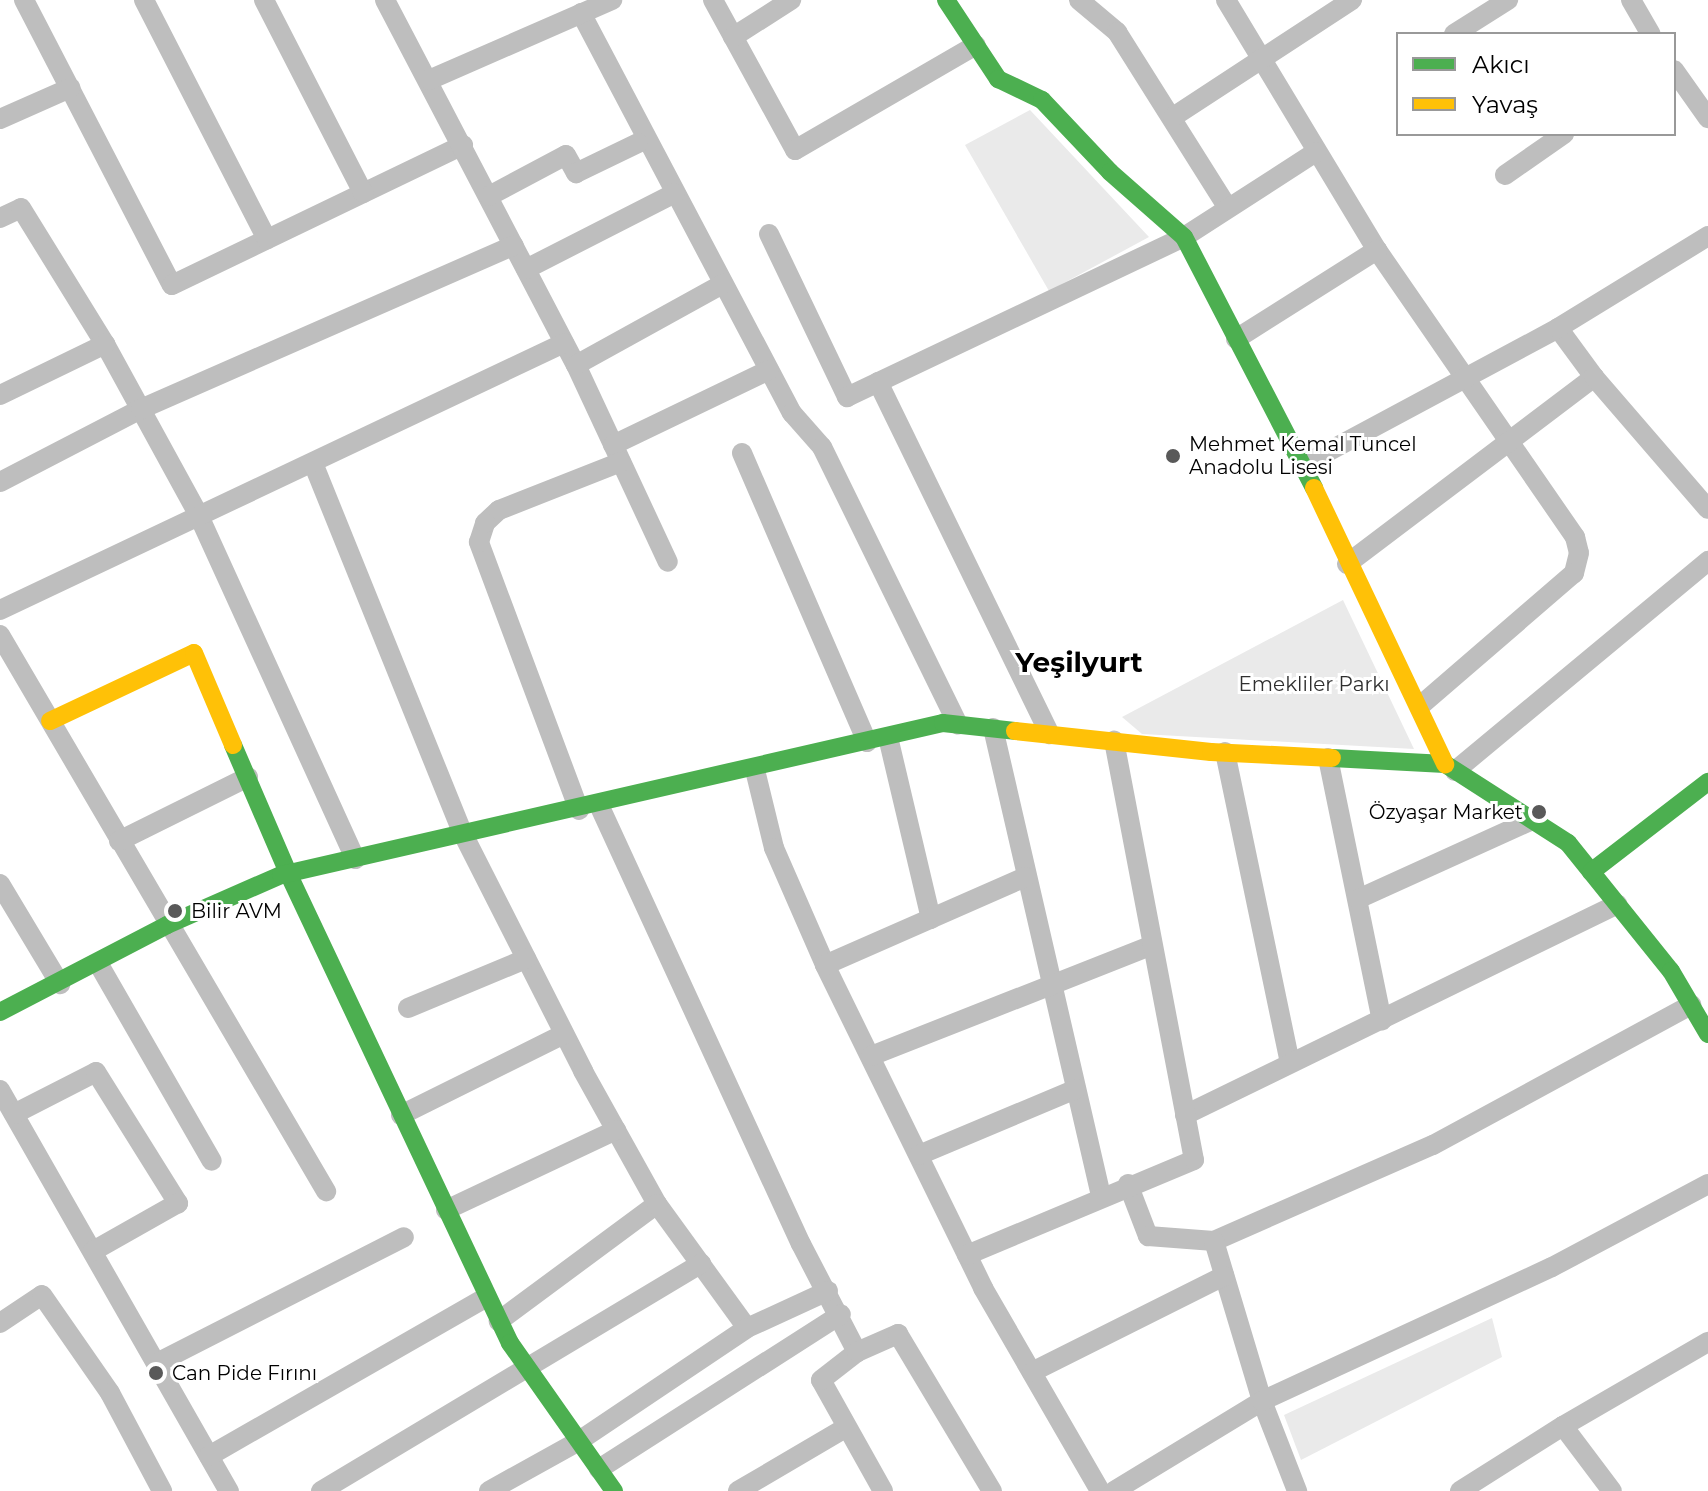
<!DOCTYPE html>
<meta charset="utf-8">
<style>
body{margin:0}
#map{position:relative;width:1708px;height:1491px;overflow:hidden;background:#fff;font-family:Montserrat,sans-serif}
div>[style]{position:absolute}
.green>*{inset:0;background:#eaeaea}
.street>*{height:20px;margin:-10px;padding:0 10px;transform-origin:10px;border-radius:10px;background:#bebebe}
.fast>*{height:18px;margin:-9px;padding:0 9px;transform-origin:9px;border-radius:9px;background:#4caf50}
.slow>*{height:18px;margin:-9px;padding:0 9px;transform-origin:9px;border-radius:9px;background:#ffc107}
.dots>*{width:22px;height:22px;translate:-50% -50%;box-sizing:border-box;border:4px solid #fff;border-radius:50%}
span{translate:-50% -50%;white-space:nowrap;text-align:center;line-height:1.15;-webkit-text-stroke:6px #fff;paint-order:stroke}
.poi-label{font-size:20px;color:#000}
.left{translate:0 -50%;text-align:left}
.right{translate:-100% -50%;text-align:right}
.park-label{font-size:20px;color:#2f2f2f}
.district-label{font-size:28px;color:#000;font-weight:700}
.legend{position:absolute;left:1396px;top:32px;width:280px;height:104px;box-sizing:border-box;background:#fff;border:2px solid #999;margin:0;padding:10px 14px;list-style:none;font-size:24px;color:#000}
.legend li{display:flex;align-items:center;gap:16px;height:40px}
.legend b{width:40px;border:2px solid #999}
</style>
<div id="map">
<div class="green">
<i style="clip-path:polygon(1030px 110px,1149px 237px,1049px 291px,965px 145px)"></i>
<i style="clip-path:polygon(1343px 600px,1414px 749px,1142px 734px,1122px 717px)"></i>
<i style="clip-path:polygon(1492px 1318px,1502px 1357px,1301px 1460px,1284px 1415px)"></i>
</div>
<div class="street">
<i style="left:24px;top:0;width:321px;rotate:62.6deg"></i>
<i style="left:172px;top:285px;width:323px;rotate:-25.7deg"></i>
<i style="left:144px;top:0;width:269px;rotate:62.8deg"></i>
<i style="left:264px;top:0;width:217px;rotate:62.8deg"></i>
<i style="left:385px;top:0;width:412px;rotate:62.4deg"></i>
<i style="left:576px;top:365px;width:217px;rotate:65deg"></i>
<i style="left:713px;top:0;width:171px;rotate:61.3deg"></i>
<i style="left:795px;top:150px;width:209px;rotate:-30.1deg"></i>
<i style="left:1079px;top:0;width:50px;rotate:40.1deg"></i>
<i style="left:1117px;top:32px;width:208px;rotate:57.8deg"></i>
<i style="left:1226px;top:0;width:292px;rotate:58.9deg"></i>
<i style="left:1377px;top:250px;width:349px;rotate:55.4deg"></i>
<i style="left:1575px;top:537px;width:16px;rotate:76deg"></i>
<i style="left:1579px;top:553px;width:21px;rotate:104deg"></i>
<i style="left:1574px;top:573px;width:202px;rotate:139.2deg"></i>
<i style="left:1631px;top:0;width:39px;rotate:60deg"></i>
<i style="left:581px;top:13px;width:452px;rotate:62.2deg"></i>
<i style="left:792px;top:413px;width:45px;rotate:48.6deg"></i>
<i style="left:822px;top:447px;width:309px;rotate:63.9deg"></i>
<i style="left:1454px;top:34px;width:64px;rotate:-32.2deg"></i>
<i style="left:733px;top:37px;width:69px;rotate:-32.5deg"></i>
<i style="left:1674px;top:70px;width:59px;rotate:54.7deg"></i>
<i style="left:429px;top:80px;width:200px;rotate:-23.6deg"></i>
<i style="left:1173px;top:117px;width:214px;rotate:-33.2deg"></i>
<i style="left:0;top:119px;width:77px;rotate:-23.9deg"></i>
<i style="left:1505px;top:175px;width:72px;rotate:-34.8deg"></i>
<i style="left:489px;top:196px;width:87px;rotate:-28deg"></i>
<i style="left:566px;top:155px;width:21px;rotate:61deg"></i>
<i style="left:576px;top:173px;width:69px;rotate:-25.8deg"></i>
<i style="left:0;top:218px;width:23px;rotate:-25deg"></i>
<i style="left:21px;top:208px;width:160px;rotate:58.3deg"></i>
<i style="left:105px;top:344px;width:196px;rotate:61.3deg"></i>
<i style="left:199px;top:516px;width:377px;rotate:65.5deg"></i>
<i style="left:769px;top:234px;width:181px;rotate:64.4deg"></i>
<i style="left:847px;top:397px;width:373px;rotate:-25.4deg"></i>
<i style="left:1184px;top:237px;width:157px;rotate:-32.8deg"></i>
<i style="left:526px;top:269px;width:167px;rotate:-27deg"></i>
<i style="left:1558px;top:328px;width:61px;rotate:53.7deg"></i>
<i style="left:1236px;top:339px;width:167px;rotate:-32.3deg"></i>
<i style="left:576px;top:365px;width:168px;rotate:-28.9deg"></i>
<i style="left:878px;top:382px;width:392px;rotate:64deg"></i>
<i style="left:0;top:395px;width:117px;rotate:-25.9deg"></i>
<i style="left:613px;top:445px;width:173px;rotate:-25.7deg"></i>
<i style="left:742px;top:453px;width:315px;rotate:66.6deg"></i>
<i style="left:313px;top:463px;width:398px;rotate:68deg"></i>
<i style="left:462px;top:832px;width:268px;rotate:63.1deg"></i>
<i style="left:583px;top:1071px;width:152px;rotate:60.9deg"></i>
<i style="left:657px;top:1204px;width:197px;rotate:143.5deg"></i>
<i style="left:1303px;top:465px;width:289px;rotate:-28.2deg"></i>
<i style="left:1558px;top:328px;width:176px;rotate:-31.5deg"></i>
<i style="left:0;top:482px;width:159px;rotate:-27.4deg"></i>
<i style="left:141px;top:409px;width:407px;rotate:-23.7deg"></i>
<i style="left:1347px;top:564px;width:310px;rotate:-37.1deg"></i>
<i style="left:1594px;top:377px;width:174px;rotate:49.2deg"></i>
<i style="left:0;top:610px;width:624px;rotate:-25.33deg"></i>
<i style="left:0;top:635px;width:645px;rotate:59.62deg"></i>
<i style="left:993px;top:728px;width:478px;rotate:77deg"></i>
<i style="left:888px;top:737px;width:187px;rotate:76.7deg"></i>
<i style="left:1225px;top:752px;width:317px;rotate:78.2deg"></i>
<i style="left:1328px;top:758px;width:268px;rotate:78.4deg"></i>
<i style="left:755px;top:770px;width:80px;rotate:76.3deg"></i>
<i style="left:774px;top:848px;width:128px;rotate:66.4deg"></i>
<i style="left:825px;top:965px;width:360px;rotate:63.9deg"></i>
<i style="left:983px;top:1288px;width:234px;rotate:60deg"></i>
<i style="left:1455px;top:771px;width:329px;rotate:-39.7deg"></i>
<i style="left:599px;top:805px;width:483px;rotate:65.3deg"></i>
<i style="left:801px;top:1244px;width:122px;rotate:62.6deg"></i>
<i style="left:579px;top:810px;width:286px;rotate:-110.5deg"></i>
<i style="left:479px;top:542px;width:20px;rotate:-72deg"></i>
<i style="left:485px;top:523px;width:19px;rotate:-43deg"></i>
<i style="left:499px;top:510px;width:131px;rotate:-21.5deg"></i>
<i style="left:119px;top:841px;width:144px;rotate:-26.4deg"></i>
<i style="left:0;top:884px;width:117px;rotate:59deg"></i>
<i style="left:1358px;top:899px;width:191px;rotate:-24.4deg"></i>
<i style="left:98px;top:963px;width:228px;rotate:60.1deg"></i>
<i style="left:825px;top:965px;width:219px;rotate:-23.7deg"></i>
<i style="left:408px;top:1008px;width:128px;rotate:-22.6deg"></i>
<i style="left:871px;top:1056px;width:300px;rotate:-21.5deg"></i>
<i style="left:0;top:1090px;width:462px;rotate:60.3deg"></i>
<i style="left:14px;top:1114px;width:92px;rotate:-27.1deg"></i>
<i style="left:96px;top:1072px;width:155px;rotate:58deg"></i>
<i style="left:178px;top:1203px;width:98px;rotate:150.5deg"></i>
<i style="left:401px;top:1115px;width:182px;rotate:-26.4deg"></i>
<i style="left:1185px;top:1115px;width:481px;rotate:-26deg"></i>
<i style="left:919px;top:1155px;width:170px;rotate:-22.8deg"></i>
<i style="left:1128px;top:1184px;width:56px;rotate:69deg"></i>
<i style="left:1148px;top:1236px;width:66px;rotate:4.3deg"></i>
<i style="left:1214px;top:1241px;width:239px;rotate:-23.7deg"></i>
<i style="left:1433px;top:1145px;width:294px;rotate:-28.5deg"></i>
<i style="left:657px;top:1204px;width:153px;rotate:54deg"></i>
<i style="left:747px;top:1328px;width:89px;rotate:-24.6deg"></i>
<i style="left:446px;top:1210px;width:188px;rotate:-25.2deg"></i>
<i style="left:1214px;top:1241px;width:167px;rotate:73.3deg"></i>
<i style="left:1262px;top:1401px;width:97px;rotate:68.7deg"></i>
<i style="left:967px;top:1255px;width:246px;rotate:-22.7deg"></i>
<i style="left:1194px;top:1160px;width:427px;rotate:-100.8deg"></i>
<i style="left:0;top:1323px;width:50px;rotate:-33.7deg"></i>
<i style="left:42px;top:1295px;width:119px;rotate:55.2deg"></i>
<i style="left:110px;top:1393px;width:111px;rotate:62deg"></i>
<i style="left:157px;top:1363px;width:277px;rotate:-27deg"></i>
<i style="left:1032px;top:1372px;width:215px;rotate:-26.6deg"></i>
<i style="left:1563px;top:1426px;width:168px;rotate:-30.1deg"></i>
<i style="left:209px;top:1456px;width:320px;rotate:-29.8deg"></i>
<i style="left:599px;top:1469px;width:287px;rotate:-32.6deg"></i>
<i style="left:321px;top:1491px;width:443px;rotate:-30.9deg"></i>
<i style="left:489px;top:1491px;width:103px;rotate:-29.1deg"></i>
<i style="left:579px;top:1441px;width:202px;rotate:-33.9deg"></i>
<i style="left:738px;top:1491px;width:126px;rotate:-30.4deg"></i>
<i style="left:883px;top:1491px;width:127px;rotate:-119.2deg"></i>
<i style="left:821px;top:1380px;width:46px;rotate:-37.9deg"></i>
<i style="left:857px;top:1352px;width:45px;rotate:-23.7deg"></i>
<i style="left:898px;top:1334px;width:183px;rotate:59.1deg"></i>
<i style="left:1114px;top:1491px;width:173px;rotate:-31.3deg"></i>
<i style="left:1262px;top:1401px;width:319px;rotate:-24.8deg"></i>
<i style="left:1552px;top:1267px;width:177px;rotate:-28deg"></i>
<i style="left:1460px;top:1491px;width:122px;rotate:-32.3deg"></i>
<i style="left:1563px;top:1426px;width:81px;rotate:53deg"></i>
</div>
<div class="fast">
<i style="left:946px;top:0;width:95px;rotate:56.6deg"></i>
<i style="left:998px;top:79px;width:49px;rotate:25.5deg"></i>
<i style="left:1042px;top:100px;width:99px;rotate:46.6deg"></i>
<i style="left:1110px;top:172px;width:98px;rotate:41.3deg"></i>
<i style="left:1184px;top:237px;width:283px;rotate:62.6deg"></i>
<i style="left:233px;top:745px;width:139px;rotate:66.7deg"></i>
<i style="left:288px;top:873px;width:520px;rotate:64.72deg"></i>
<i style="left:510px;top:1343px;width:181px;rotate:54.9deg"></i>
<i style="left:1332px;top:758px;width:113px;rotate:3deg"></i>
<i style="left:1445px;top:764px;width:146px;rotate:32.7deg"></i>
<i style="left:1568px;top:843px;width:164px;rotate:51.2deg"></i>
<i style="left:1671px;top:971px;width:73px;rotate:59.6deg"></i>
<i style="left:1591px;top:872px;width:148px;rotate:-37.6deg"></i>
<i style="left:0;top:1012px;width:188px;rotate:-27.5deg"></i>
<i style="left:167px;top:925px;width:124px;rotate:-23.7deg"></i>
<i style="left:281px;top:875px;width:679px;rotate:-12.93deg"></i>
<i style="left:943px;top:723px;width:72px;rotate:6.3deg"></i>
</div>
<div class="slow">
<i style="left:1314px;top:488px;width:306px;rotate:64.6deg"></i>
<i style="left:50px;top:721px;width:159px;rotate:-25.3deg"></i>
<i style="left:194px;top:653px;width:100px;rotate:67deg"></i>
<i style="left:1015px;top:731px;width:197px;rotate:6.1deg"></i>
<i style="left:1211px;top:752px;width:121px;rotate:2.8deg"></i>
</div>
<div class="dots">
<i style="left:1173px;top:456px;background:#595959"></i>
<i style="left:1539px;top:812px;background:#595959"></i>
<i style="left:175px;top:911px;background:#595959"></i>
<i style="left:156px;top:1373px;background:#595959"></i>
</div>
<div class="poi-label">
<span class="left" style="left:1189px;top:456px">Mehmet Kemal Tuncel<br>Anadolu Lisesi</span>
<span class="right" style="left:1523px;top:812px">Özyaşar Market</span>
<span class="left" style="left:191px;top:911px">Bilir AVM</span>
<span class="left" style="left:172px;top:1373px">Can Pide Fırını</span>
</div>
<div class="park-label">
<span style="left:1314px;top:684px">Emekliler Parkı</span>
</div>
<div class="district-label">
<span style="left:1079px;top:662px">Yeşilyurt</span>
</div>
<ul class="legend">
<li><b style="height:10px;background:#4caf50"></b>Akıcı</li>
<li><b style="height:10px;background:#ffc107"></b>Yavaş</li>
</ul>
</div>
